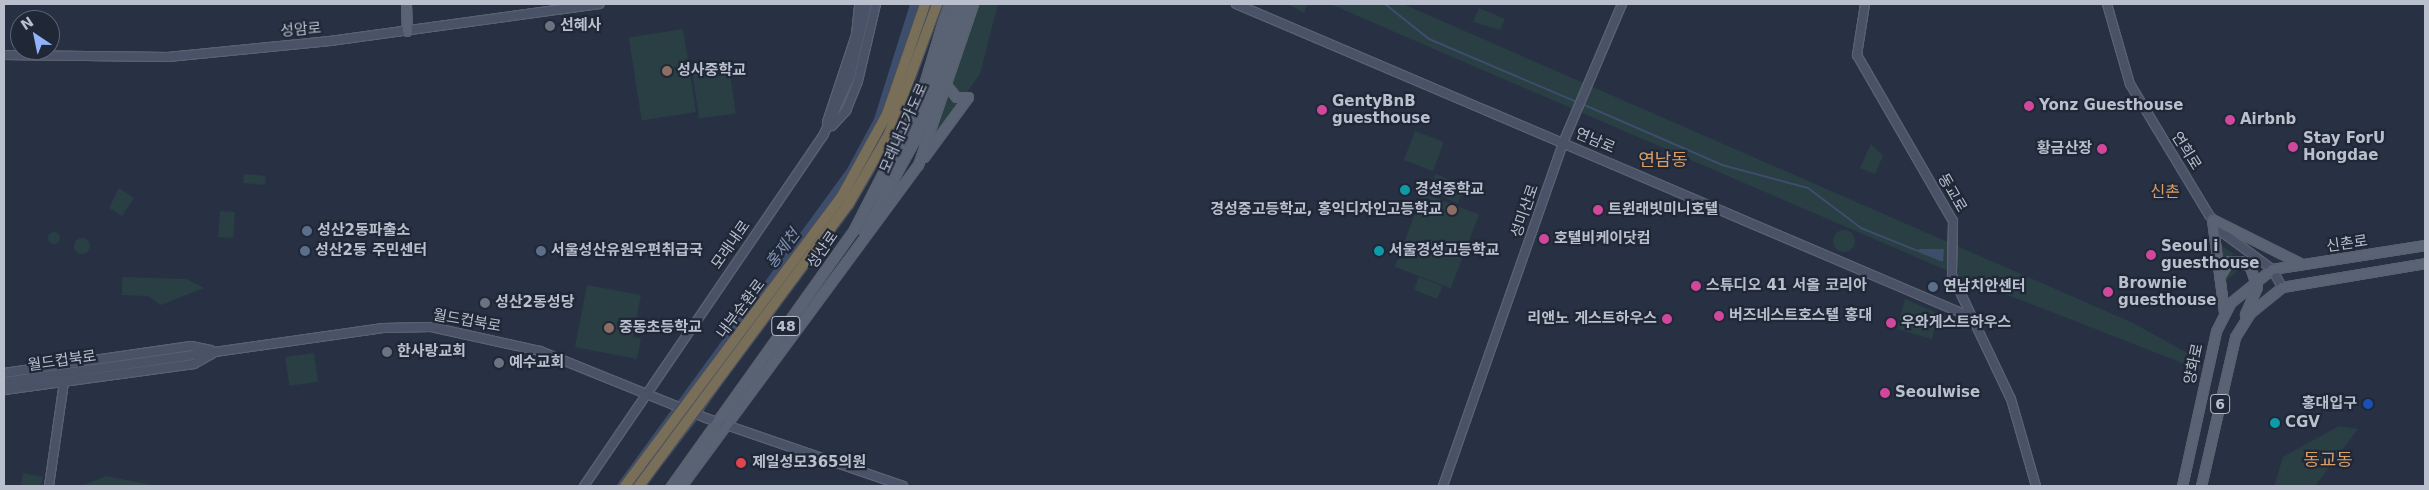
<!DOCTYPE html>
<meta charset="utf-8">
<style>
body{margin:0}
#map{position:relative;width:2429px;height:490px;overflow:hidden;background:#273143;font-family:"DejaVu Sans","Noto Sans KR",sans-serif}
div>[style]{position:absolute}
.green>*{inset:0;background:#293f44;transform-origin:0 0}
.round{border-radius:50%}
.water>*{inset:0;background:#3d4d6c}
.stream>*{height:2px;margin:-1px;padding:0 1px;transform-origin:1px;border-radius:1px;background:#3d4d6c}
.roads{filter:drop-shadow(1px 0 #5a6170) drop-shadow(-1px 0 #5a6170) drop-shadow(0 1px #5a6170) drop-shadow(0 -1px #5a6170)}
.secondary>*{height:8px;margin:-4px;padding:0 4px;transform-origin:4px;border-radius:4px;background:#495266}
.primary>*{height:9px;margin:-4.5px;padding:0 4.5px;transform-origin:4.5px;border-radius:4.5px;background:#596373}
.bridges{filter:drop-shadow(1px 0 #464e5d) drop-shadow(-1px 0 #464e5d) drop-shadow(0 1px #464e5d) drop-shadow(0 -1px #464e5d)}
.highway-bridge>*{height:10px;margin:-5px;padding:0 5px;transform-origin:5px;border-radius:5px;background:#796e58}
.dots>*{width:14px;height:14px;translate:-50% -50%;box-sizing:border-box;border:2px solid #202838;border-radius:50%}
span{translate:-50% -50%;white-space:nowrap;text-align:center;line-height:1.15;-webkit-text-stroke:4.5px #202838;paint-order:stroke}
.shield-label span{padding:1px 4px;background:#202838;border:1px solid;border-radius:4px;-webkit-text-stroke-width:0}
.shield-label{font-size:14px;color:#b9bfcd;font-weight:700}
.poi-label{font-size:15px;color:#b9bfcd;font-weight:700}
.left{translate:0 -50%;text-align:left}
.right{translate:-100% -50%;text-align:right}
.street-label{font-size:15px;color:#b9bfcd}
.neighbourhood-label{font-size:16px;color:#d89f69}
.water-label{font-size:16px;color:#8093b4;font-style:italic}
.quarter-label{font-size:18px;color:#d89f69}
.frame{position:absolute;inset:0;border:5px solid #b9bfcd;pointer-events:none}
.north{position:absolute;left:10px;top:10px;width:50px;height:50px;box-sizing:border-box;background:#202838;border:1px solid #5d6474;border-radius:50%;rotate:326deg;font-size:14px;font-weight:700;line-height:20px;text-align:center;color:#b9bfcd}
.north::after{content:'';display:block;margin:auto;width:18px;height:22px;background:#91b3f9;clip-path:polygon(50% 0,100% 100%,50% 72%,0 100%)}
</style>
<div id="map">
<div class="green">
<i style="clip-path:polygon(978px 4px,998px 4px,980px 74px,965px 95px,950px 87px)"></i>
<i style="clip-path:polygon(1288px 4px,1308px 4px,1304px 13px)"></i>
<i style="clip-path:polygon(1330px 4px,1403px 4px,2133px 323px,2200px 360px,2200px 370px,1962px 277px)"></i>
<i style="clip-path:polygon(1479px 8px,1505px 19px,1500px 30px,1473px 22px)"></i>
<i style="left:683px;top:29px;width:84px;height:55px;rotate:81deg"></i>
<i style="left:728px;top:59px;width:55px;height:37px;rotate:82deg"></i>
<i style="clip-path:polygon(948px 93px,962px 101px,930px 147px)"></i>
<i style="left:1415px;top:131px;width:31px;height:31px;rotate:21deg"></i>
<i style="clip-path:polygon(1871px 144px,1883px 156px,1875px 174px,1860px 168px)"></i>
<i style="left:244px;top:174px;width:22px;height:9px;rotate:5deg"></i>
<i style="left:1436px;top:174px;width:32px;height:18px;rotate:24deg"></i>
<i style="clip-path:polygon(119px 188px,134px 198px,122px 216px,109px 208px)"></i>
<i style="left:1423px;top:193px;width:60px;height:79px;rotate:21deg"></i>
<i style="left:220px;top:211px;width:15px;height:26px;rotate:4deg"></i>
<i class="round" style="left:1833px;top:230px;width:22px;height:22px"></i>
<i class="round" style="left:48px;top:232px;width:12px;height:12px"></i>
<i class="round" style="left:74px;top:238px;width:16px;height:16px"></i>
<i style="clip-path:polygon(2216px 242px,2234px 254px,2219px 262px)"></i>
<i style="clip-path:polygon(2231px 266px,2243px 266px,2226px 281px,2226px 273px)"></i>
<i style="clip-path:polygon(122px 277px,186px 279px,204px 288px,161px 305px,148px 296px,122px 295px)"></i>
<i style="left:1419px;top:277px;width:25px;height:14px;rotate:21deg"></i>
<i style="clip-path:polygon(587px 285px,641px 295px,633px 337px,641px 339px,637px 359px,575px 347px)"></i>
<i style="clip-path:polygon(1905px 299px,1939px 314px,1932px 339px,1897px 329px)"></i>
<i style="left:314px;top:353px;width:29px;height:29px;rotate:82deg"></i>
<i style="clip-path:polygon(2339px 426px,2358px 429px,2315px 486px,2274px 486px,2283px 457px)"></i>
<i style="clip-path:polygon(23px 473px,43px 477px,41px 486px,21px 486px)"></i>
<i style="clip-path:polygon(106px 476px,152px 485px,155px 486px,81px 486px)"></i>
</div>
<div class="water">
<i style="clip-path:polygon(910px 4px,931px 4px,888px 134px,862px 179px,701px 415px,646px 486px,616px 486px,847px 169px,874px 119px)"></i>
<i style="clip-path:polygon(1919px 249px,1944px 249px,1943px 262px,1918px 252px)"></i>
</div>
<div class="stream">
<i style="left:1385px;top:4px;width:56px;rotate:38.5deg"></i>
<i style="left:1429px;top:39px;width:161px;rotate:23.1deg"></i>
<i style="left:1582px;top:104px;width:153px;rotate:23.5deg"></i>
<i style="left:1722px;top:165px;width:89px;rotate:15deg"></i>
<i style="left:1808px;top:188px;width:66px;rotate:37deg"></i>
<i style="left:1861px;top:228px;width:61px;rotate:22deg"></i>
</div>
<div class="roads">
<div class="secondary">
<i style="left:1236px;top:4px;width:799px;rotate:23.07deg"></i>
<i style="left:1865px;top:4px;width:52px;rotate:98.9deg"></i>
<i style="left:1857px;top:55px;width:192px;rotate:60deg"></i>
<i style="left:1953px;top:221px;width:54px;rotate:91.1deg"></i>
<i style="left:1952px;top:275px;width:137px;rotate:64.6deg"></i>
<i style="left:2011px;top:399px;width:91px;rotate:74deg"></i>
<i style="left:2107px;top:4px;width:83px;rotate:74deg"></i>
<i style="left:2130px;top:84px;width:153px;rotate:58.9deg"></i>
<i style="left:2209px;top:215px;width:23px;rotate:52deg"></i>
<i style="left:2223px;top:233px;width:61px;rotate:36.3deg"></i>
<i style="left:2272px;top:269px;width:21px;rotate:61deg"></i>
<i style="left:4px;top:55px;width:164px;rotate:0.7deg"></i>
<i style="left:168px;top:57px;width:163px;rotate:-5.6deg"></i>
<i style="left:330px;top:41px;width:272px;rotate:-7.8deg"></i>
<i style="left:827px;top:122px;width:92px;rotate:-71.6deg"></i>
<i style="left:856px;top:35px;width:31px;rotate:-84deg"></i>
<i style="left:832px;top:126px;width:21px;rotate:-47deg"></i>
<i style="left:846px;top:111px;width:32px;rotate:-68deg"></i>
<i style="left:858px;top:81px;width:79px;rotate:-76.8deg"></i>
<i style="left:4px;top:373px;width:189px;rotate:-8.2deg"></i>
<i style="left:191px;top:346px;width:20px;rotate:11deg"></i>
<i style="left:4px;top:382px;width:383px;rotate:-8.1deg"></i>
<i style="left:383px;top:328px;width:48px;rotate:-1.2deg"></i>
<i style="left:431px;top:327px;width:112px;rotate:12.4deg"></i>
<i style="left:540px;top:351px;width:179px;rotate:22deg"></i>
<i style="left:706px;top:418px;width:208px;rotate:19deg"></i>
<i style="left:4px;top:390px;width:192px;rotate:-7.8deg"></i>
<i style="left:194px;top:364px;width:21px;rotate:-29deg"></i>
<i style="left:49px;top:486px;width:105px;rotate:-81.8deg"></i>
<i style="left:584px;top:486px;width:424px;rotate:-55.7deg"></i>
<i style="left:823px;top:136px;width:65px;rotate:-65.4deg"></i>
<i style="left:850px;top:77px;width:75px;rotate:-76.9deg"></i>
<i style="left:1443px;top:486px;width:363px;rotate:-70.7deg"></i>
<i style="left:1563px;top:143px;width:151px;rotate:-67deg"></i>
</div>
<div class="primary">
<i style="left:406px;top:4px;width:27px;rotate:88deg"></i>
<i style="left:948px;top:87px;width:13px;rotate:51deg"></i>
<i style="left:956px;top:97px;width:12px"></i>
<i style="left:924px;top:157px;width:74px;rotate:-53.7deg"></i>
<i style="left:878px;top:194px;width:85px;rotate:-61.9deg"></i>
<i style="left:918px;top:119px;width:122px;rotate:-70.8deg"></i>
<i style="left:864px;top:232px;width:127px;rotate:-61.2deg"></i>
<i style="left:925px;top:121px;width:124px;rotate:-70.7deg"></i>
<i style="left:2219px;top:277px;width:19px;rotate:-58deg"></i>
<i style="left:2229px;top:261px;width:12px"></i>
<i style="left:2241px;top:261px;width:11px;rotate:34deg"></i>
<i style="left:2250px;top:267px;width:21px;rotate:71deg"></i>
<i style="left:2257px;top:287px;width:30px;rotate:114deg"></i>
<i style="left:2224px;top:312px;width:94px;rotate:-97.4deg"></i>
<i style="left:2212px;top:219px;width:98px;rotate:26.6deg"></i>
<i style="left:671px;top:486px;width:315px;rotate:-54.5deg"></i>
<i style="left:854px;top:229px;width:140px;rotate:-62.9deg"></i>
<i style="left:918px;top:104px;width:104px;rotate:-73.3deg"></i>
<i style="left:681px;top:486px;width:399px;rotate:-53.6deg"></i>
<i style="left:918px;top:165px;width:170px;rotate:-71.1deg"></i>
<i style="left:2182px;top:486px;width:159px;rotate:-77.6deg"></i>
<i style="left:2216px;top:331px;width:31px;rotate:-63deg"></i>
<i style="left:2230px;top:303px;width:54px;rotate:-39deg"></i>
<i style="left:2272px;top:269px;width:155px;rotate:-8.9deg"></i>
<i style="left:2201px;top:486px;width:153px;rotate:-77.1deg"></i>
<i style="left:2235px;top:337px;width:28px;rotate:-58deg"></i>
<i style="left:2250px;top:313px;width:41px;rotate:-39.1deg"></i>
<i style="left:2282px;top:287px;width:145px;rotate:-9.5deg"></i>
</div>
</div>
<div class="bridges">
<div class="highway-bridge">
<i style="left:625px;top:486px;width:362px;rotate:-53.2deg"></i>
<i style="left:842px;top:196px;width:94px;rotate:-61.2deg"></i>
<i style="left:887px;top:114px;width:116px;rotate:-70.9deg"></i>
<i style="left:639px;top:486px;width:350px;rotate:-53.4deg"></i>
<i style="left:848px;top:205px;width:82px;rotate:-60deg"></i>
<i style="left:889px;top:134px;width:139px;rotate:-69.7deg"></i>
</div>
</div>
<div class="dots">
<i style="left:550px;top:26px;background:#6b7280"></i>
<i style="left:667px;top:71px;background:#8d6e63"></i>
<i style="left:2029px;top:106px;background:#d1479c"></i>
<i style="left:1322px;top:110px;background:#d1479c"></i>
<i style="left:2230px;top:120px;background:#d1479c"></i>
<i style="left:2293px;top:147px;background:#d1479c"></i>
<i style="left:2102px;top:149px;background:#d1479c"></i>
<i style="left:1405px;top:190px;background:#0f9aa8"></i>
<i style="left:1452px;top:210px;background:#8d6e63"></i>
<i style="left:1598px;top:210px;background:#d1479c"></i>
<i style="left:307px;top:231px;background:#5c6f8a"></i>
<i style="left:1544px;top:239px;background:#d1479c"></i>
<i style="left:305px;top:251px;background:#5c6f8a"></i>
<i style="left:541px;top:251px;background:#5c6f8a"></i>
<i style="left:1379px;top:251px;background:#0f9aa8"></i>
<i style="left:2151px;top:255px;background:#d1479c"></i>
<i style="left:1696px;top:286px;background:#d1479c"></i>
<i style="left:1933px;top:287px;background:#5c6f8a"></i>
<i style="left:2108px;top:292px;background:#d1479c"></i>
<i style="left:485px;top:303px;background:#6b7280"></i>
<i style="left:1719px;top:316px;background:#d1479c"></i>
<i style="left:1667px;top:319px;background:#d1479c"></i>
<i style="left:1891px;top:323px;background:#d1479c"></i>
<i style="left:609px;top:328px;background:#8d6e63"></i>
<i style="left:387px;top:352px;background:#6b7280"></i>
<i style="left:499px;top:363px;background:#6b7280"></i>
<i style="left:1885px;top:393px;background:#d1479c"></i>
<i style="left:2368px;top:404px;background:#1a4fb4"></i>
<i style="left:2275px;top:423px;background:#0f9aa8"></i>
<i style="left:741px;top:463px;background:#e0444e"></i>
</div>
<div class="shield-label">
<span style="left:786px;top:326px">48</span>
<span style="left:2220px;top:404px">6</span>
</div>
<div class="poi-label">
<span class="left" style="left:560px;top:26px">선혜사</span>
<span class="left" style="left:677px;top:71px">성사중학교</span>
<span class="left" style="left:1332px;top:110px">GentyBnB<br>guesthouse</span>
<span class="left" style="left:2039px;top:106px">Yonz Guesthouse</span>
<span class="left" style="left:2240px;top:120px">Airbnb</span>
<span class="left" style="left:2303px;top:147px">Stay ForU<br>Hongdae</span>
<span class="right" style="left:2092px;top:149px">황금산장</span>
<span class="left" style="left:1415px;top:190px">경성중학교</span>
<span class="right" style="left:1442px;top:210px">경성중고등학교, 홍익디자인고등학교</span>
<span class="left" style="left:1608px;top:210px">트윈래빗미니호텔</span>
<span class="left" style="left:317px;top:231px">성산2동파출소</span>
<span class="left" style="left:1554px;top:239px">호텔비케이닷컴</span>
<span class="left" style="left:2161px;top:255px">Seoul i<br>guesthouse</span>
<span class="left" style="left:315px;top:251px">성산2동 주민센터</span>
<span class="left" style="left:551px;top:251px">서울성산유원우편취급국</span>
<span class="left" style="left:1389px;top:251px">서울경성고등학교</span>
<span class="left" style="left:2118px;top:292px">Brownie<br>guesthouse</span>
<span class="left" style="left:1706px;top:286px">스튜디오 41 서올 코리아</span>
<span class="left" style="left:1943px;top:287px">연남치안센터</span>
<span class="left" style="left:495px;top:303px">성산2동성당</span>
<span class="left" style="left:1729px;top:316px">버즈네스트호스텔 홍대</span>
<span class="right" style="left:1657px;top:319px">리앤노 게스트하우스</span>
<span class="left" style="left:1901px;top:323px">우와게스트하우스</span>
<span class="left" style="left:619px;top:328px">중동초등학교</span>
<span class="left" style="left:397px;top:352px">한사랑교회</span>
<span class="left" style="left:509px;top:363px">예수교회</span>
<span class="left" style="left:1895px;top:393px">Seoulwise</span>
<span class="right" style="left:2357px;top:404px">홍대입구</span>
<span class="left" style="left:2285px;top:423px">CGV</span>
<span class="left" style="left:752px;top:463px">제일성모365의원</span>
</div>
<div class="street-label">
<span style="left:301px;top:30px;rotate:-5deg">성암로</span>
<span style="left:904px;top:128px;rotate:-66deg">모래내고가도로</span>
<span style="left:1595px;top:141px;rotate:23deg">연남로</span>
<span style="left:2186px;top:151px;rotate:58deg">연희로</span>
<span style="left:1952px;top:193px;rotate:60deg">동교로</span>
<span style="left:1525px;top:211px;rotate:-71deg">성미산로</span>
<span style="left:2347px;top:244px;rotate:-8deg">신촌로</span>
<span style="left:731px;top:245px;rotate:-55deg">모래내로</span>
<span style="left:823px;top:250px;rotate:-55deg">성산로</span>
<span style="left:741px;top:309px;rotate:-53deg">내부순환로</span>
<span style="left:467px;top:321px;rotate:10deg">월드컵북로</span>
<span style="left:62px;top:361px;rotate:-8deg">월드컵북로</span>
<span style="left:2194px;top:364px;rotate:-78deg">양화로</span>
</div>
<div class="neighbourhood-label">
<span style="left:2165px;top:192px">신촌</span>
</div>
<div class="water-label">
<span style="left:783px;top:249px;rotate:-53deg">홍제천</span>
</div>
<div class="quarter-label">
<span style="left:1663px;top:160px">연남동</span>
<span style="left:2328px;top:460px">동교동</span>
</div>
<div class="frame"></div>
<div class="north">N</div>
</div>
